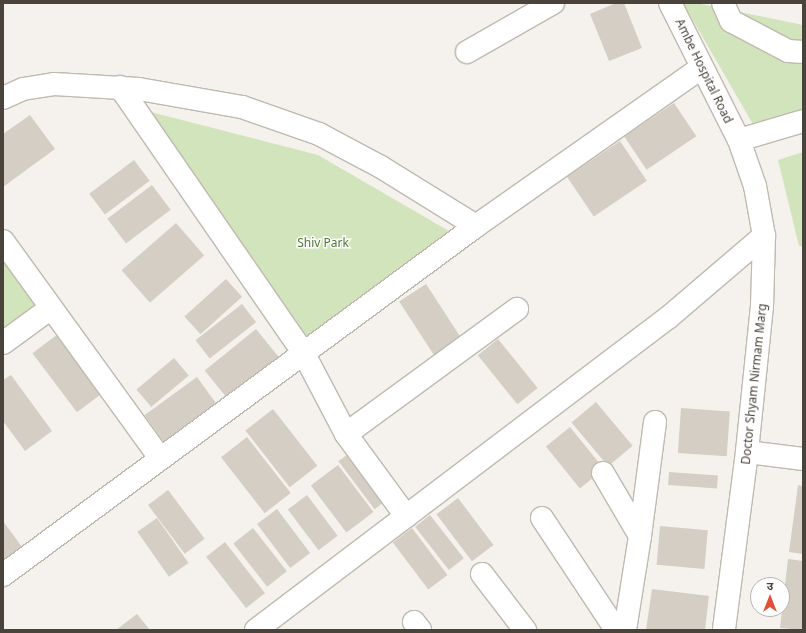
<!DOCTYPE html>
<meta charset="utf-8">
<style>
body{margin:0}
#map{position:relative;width:806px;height:633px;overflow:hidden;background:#f5f2ed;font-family:"Noto Sans","Noto Sans Devanagari",sans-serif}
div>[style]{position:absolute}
.green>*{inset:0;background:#d2e4bb}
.building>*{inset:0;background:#d5cec4;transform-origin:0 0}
.roads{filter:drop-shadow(1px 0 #bfbab0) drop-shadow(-1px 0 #bfbab0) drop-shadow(0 1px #bfbab0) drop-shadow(0 -1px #bfbab0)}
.minor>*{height:22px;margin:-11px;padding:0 11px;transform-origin:11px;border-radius:11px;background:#fff}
span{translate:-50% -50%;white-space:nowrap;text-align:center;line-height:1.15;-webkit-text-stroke:3px #fff;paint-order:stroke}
.street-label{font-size:12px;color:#49433b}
.park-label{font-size:12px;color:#4d7534}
.frame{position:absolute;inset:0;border:4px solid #49433b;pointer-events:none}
.north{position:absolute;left:750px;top:577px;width:40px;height:40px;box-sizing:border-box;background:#fff;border:1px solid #b6b4b1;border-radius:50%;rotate:0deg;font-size:11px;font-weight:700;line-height:16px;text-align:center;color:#49433b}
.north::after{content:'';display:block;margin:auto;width:14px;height:18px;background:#e24f37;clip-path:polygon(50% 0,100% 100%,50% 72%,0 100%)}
</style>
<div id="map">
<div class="green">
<i style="clip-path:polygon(683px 3px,696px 3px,803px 25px,803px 114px,754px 126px)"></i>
<i style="clip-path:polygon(139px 109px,318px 155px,461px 238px,304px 343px)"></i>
<i style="clip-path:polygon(803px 152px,803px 246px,799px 246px,778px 160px)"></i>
<i style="clip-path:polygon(3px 253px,47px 319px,3px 351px)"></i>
</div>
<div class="building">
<i style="clip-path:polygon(616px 3px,624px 3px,642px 48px,609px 61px,590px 14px)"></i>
<i style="left:674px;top:103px;width:40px;height:60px;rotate:56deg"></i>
<i style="clip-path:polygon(30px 115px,55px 149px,3px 187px,3px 134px)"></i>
<i style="left:620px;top:141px;width:48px;height:64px;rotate:56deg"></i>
<i style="left:134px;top:160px;width:26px;height:56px;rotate:53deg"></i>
<i style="left:152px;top:185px;width:31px;height:56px;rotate:53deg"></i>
<i style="left:176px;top:223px;width:43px;height:72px;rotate:49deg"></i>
<i style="left:226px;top:279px;width:24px;height:56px;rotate:48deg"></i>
<i style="left:426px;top:284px;width:68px;height:32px;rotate:57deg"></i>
<i style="left:242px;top:304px;width:23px;height:59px;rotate:52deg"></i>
<i style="left:256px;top:329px;width:38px;height:66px;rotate:51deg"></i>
<i style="left:58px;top:334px;width:74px;height:32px;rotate:53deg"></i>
<i style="left:498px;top:339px;width:63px;height:26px;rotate:51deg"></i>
<i style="left:174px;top:358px;width:23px;height:49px;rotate:50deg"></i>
<i style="clip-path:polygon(11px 375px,52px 431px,25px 451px,3px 421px,3px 380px)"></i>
<i style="left:197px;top:377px;width:37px;height:65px;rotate:54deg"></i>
<i style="left:596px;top:402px;width:57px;height:32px;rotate:50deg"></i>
<i style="left:681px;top:408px;width:49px;height:45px;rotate:4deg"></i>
<i style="left:273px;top:409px;width:72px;height:35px;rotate:52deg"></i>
<i style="left:570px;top:427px;width:54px;height:31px;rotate:51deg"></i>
<i style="left:247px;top:437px;width:71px;height:33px;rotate:52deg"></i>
<i style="left:352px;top:451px;width:60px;height:17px;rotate:53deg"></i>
<i style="left:338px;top:465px;width:59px;height:34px;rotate:53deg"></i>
<i style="left:669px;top:472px;width:49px;height:13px;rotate:4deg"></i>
<i style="clip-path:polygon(798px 485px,803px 486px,803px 554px,789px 552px)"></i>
<i style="left:168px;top:490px;width:61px;height:25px;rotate:53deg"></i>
<i style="left:307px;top:495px;width:51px;height:24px;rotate:53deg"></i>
<i style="left:458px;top:498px;width:59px;height:27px;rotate:53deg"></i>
<i style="left:277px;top:509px;width:55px;height:25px;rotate:53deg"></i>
<i style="left:430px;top:515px;width:55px;height:19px;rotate:52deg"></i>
<i style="left:157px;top:518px;width:55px;height:24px;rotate:55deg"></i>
<i style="clip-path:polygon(3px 521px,25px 551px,3px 567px)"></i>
<i style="left:660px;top:526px;width:48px;height:39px;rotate:5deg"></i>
<i style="left:253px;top:528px;width:55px;height:25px;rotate:52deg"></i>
<i style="left:412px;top:528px;width:59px;height:24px;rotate:53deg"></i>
<i style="left:225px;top:542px;width:65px;height:24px;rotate:52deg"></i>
<i style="clip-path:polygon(788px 559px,803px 561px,803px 630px,780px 628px)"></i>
<i style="clip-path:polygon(652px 589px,709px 596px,705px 630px,646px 630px)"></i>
<i style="clip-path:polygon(137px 614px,150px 630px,116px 630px)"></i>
</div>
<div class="roads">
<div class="minor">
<i style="left:670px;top:3px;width:153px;rotate:63.3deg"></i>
<i style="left:739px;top:140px;width:49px;rotate:70.8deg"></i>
<i style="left:755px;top:186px;width:51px;rotate:79.8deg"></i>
<i style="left:764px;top:236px;width:70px;rotate:91.6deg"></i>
<i style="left:762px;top:306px;width:147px;rotate:95.9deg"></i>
<i style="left:747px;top:452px;width:179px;rotate:97.4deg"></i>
<i style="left:723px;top:3px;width:20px;rotate:66deg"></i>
<i style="left:731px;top:21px;width:64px;rotate:27.8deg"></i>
<i style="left:788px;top:51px;width:15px;rotate:4deg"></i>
<i style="left:467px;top:52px;width:99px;rotate:-29.7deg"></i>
<i style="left:120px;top:87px;width:324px;rotate:55.4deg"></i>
<i style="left:304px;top:354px;width:90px;rotate:62.3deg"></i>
<i style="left:346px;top:434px;width:102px;rotate:53.8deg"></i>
<i style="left:3px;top:98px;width:22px;rotate:-24deg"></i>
<i style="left:23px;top:89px;width:31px;rotate:-9deg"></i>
<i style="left:54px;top:84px;width:85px;rotate:3.4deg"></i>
<i style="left:139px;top:89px;width:105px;rotate:9.9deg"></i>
<i style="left:242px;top:107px;width:82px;rotate:19.3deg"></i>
<i style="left:319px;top:134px;width:70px;rotate:28deg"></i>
<i style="left:381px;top:167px;width:112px;rotate:31.8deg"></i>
<i style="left:739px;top:140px;width:67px;rotate:-16.5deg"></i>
<i style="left:3px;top:241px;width:268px;rotate:54.1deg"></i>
<i style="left:3px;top:343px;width:59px;rotate:-36.1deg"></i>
<i style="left:346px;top:434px;width:212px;rotate:-36.2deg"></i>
<i style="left:747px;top:452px;width:56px;rotate:7.1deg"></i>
<i style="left:603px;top:473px;width:73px;rotate:59.6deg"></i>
<i style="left:542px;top:518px;width:134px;rotate:56.5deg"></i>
<i style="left:482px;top:574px;width:71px;rotate:52.5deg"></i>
<i style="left:3px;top:575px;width:588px;rotate:-36.42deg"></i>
<i style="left:476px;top:226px;width:276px;rotate:-35.1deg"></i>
<i style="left:414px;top:622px;width:10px;rotate:53deg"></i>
<i style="left:256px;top:630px;width:518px;rotate:-37.16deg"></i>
<i style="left:669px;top:317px;width:125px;rotate:-40.5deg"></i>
<i style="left:625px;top:630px;width:95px;rotate:-80.9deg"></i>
<i style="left:640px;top:536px;width:115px;rotate:-82.5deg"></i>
</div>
</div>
<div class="street-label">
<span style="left:704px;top:71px;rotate:64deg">Ambe Hospital Road</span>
<span style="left:754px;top:384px;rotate:-84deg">Doctor Shyam Nirmam Marg</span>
</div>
<div class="park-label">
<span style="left:323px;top:243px">Shiv Park</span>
</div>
<div class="frame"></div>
<div class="north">उ</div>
</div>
